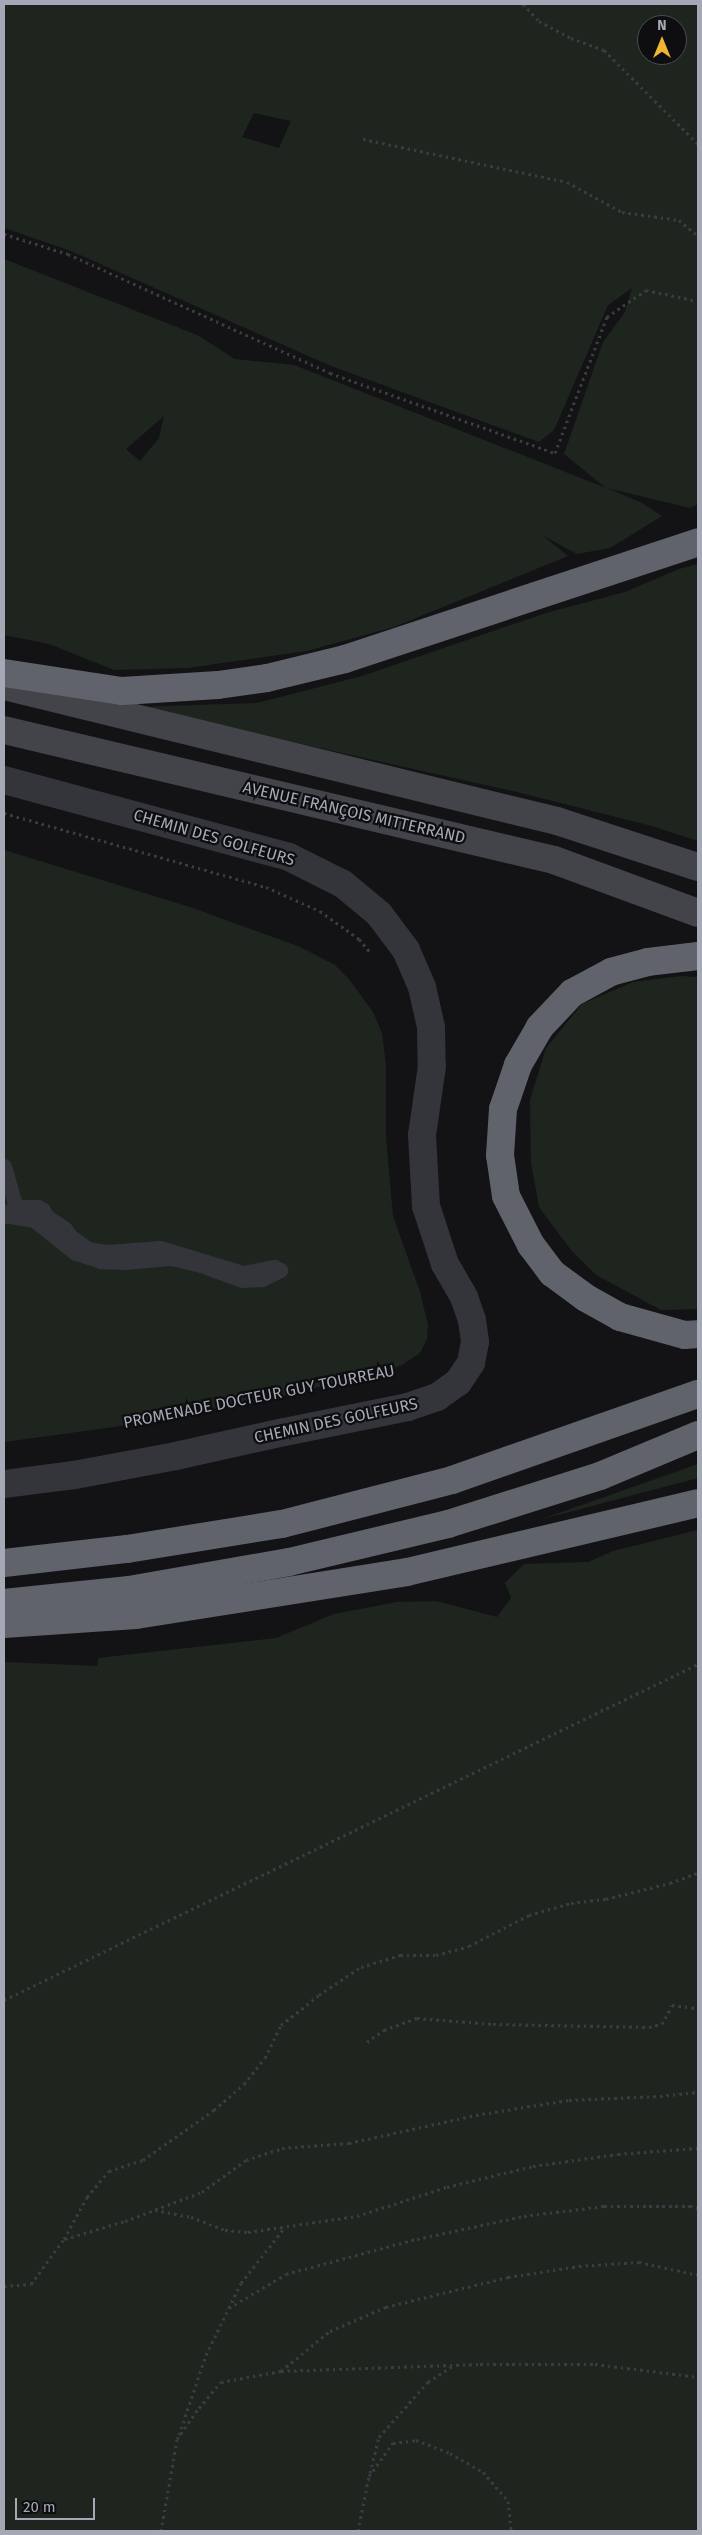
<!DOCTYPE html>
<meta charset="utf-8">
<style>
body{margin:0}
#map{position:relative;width:702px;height:2535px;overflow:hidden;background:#131315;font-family:"Fira Sans",sans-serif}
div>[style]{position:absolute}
.green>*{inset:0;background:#1e251f}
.path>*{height:3px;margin-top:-1.5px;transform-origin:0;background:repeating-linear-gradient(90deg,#3a3c41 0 2.5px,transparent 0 6.5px)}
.lane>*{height:15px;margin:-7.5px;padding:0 7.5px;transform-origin:7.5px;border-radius:7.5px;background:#34353a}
.street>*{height:28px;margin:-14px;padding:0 14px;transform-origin:14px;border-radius:14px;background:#34353a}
.secondary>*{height:28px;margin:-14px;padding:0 14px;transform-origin:14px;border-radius:14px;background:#42444a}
.highway>*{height:28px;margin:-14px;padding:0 14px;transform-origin:14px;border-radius:14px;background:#60636b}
span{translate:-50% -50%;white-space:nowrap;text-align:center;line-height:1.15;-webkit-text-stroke:4.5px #0e0e10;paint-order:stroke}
.street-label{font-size:16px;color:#a5a9b5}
.frame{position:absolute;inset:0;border:5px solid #a5a9b5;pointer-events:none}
.north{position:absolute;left:637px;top:15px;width:50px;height:50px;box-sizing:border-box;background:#0e0e10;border:1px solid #4a4c52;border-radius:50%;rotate:0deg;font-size:14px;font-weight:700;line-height:20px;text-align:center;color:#a5a9b5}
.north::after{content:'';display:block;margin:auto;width:18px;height:22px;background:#eeb732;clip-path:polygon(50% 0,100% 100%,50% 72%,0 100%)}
.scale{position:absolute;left:15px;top:2498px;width:80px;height:22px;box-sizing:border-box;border:2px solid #a5a9b5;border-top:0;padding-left:6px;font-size:15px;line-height:18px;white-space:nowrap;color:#a5a9b5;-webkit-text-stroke:4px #0e0e10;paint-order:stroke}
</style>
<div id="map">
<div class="green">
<i style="clip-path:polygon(evenodd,4px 4px,698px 4px,698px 504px,690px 508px,607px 488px,640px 502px,662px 516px,610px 548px,577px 554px,542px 535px,568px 556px,394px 627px,307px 651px,188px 668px,114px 670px,49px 644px,4px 635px,4px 259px,197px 335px,235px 359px,294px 365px,606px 488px,564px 454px,603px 342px,625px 312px,632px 288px,608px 305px,554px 430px,539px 442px,331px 366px,71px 251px,4px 228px,4px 4px,647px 25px,677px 25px,677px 55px,647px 55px,647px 25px,4px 4px,254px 113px,291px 121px,279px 148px,242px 137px,254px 113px,4px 4px,164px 416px,159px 438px,140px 461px,126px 449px,164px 416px)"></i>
<i style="clip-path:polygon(698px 564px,698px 841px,652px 826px,521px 793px,136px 707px,257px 703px,362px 676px,546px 613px,625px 592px,679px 569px)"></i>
<i style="clip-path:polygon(4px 850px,190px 907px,300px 947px,335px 965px,349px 979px,373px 1012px,382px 1033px,386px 1066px,386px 1137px,393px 1216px,420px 1292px,428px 1325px,427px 1339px,420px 1353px,402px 1365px,378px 1373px,276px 1397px,114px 1427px,4px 1442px)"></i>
<i style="clip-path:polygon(681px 976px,698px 977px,698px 1309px,661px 1310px,596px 1275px,571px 1250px,539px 1207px,531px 1163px,530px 1100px,546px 1048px,582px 1004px,633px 982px)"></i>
<i style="clip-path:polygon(698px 1464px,698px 1478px,539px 1520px)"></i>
<i style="clip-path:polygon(698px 1530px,698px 2531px,4px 2531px,4px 1662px,97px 1666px,98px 1658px,276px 1638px,334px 1614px,397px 1602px,436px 1601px,497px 1617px,511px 1598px,505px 1583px,524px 1564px,588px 1562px,613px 1551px)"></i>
</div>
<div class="path">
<i style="left:523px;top:4px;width:23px;rotate:47deg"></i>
<i style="left:539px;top:21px;width:36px;rotate:28deg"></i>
<i style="left:571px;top:38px;width:35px;rotate:20deg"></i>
<i style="left:604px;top:50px;width:133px;rotate:45deg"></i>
<i style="left:363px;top:139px;width:208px;rotate:11.9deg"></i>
<i style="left:567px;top:182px;width:63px;rotate:28.6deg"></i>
<i style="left:622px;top:212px;width:58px;rotate:8deg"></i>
<i style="left:679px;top:220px;width:25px;rotate:40deg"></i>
<i style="left:4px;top:234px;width:67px;rotate:17.4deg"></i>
<i style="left:68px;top:254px;width:288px;rotate:24.4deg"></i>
<i style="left:330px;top:373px;width:239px;rotate:19.6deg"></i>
<i style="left:555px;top:453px;width:146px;rotate:-69.1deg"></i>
<i style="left:607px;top:317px;width:47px;rotate:-34.7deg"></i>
<i style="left:646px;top:290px;width:53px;rotate:11.9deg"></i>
<i style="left:4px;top:813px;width:272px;rotate:15.8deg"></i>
<i style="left:266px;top:887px;width:59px;rotate:24deg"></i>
<i style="left:320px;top:911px;width:48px;rotate:35.7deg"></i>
<i style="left:359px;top:939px;width:17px;rotate:50deg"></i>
<i style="left:4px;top:2000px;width:771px;rotate:-25.83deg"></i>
<i style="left:367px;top:2042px;width:21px;rotate:-35deg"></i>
<i style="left:384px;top:2030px;width:35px;rotate:-20deg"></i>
<i style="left:417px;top:2018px;width:76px;rotate:4.5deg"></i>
<i style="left:493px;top:2024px;width:156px;rotate:1.1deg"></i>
<i style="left:649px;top:2027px;width:13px;rotate:-13deg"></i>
<i style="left:662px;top:2024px;width:21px;rotate:-62deg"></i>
<i style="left:672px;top:2005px;width:26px;rotate:7deg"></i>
<i style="left:155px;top:2210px;width:37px;rotate:11deg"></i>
<i style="left:191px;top:2217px;width:36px;rotate:21deg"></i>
<i style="left:225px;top:2230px;width:23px;rotate:5deg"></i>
<i style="left:248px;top:2232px;width:110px;rotate:-8.4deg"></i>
<i style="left:357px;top:2216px;width:95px;rotate:-17.9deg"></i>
<i style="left:447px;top:2187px;width:89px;rotate:-13.7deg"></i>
<i style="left:533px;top:2166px;width:86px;rotate:-8deg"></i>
<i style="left:618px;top:2154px;width:80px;rotate:-4.3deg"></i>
<i style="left:65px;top:2239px;width:63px;rotate:-16.7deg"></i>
<i style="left:125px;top:2221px;width:82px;rotate:-20.6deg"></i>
<i style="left:202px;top:2192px;width:54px;rotate:-36deg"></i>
<i style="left:246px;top:2160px;width:38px;rotate:-18deg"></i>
<i style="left:282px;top:2148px;width:67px;rotate:-4.3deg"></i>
<i style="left:349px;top:2143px;width:130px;rotate:-12.4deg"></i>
<i style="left:476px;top:2115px;width:94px;rotate:-9.2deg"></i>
<i style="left:569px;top:2100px;width:91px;rotate:-2.5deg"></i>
<i style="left:660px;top:2096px;width:38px;rotate:-6deg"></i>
<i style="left:4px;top:2286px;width:27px;rotate:-4deg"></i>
<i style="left:31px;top:2284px;width:56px;rotate:-53.7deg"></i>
<i style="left:64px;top:2239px;width:48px;rotate:-61.3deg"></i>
<i style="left:87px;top:2197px;width:34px;rotate:-50deg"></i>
<i style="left:109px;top:2171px;width:36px;rotate:-18deg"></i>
<i style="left:143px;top:2160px;width:87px;rotate:-35.2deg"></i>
<i style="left:214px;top:2110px;width:40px;rotate:-41deg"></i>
<i style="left:244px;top:2084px;width:33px;rotate:-51deg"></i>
<i style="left:265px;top:2058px;width:37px;rotate:-64deg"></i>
<i style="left:281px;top:2025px;width:48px;rotate:-38.3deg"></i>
<i style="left:319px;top:1995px;width:50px;rotate:-33.7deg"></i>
<i style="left:361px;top:1967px;width:41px;rotate:-17.1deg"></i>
<i style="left:400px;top:1955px;width:36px"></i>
<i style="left:436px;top:1955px;width:34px;rotate:-15deg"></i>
<i style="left:469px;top:1946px;width:68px;rotate:-27.3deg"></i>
<i style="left:529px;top:1915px;width:44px;rotate:-15.9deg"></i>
<i style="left:571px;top:1903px;width:35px;rotate:-7deg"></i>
<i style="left:606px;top:1899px;width:66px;rotate:-14deg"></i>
<i style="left:670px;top:1883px;width:30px;rotate:-20deg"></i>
<i style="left:229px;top:2308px;width:66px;rotate:-30.8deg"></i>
<i style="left:286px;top:2274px;width:136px;rotate:-15deg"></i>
<i style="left:417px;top:2239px;width:109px;rotate:-12.1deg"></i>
<i style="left:524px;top:2216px;width:81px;rotate:-7.1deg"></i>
<i style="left:604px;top:2206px;width:86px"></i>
<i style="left:690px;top:2206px;width:8px;rotate:14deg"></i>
<i style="left:281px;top:2371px;width:199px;rotate:-2deg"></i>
<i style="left:480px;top:2364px;width:115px"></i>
<i style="left:595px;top:2364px;width:104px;rotate:7.2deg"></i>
<i style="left:179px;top:2435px;width:84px;rotate:-71.4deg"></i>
<i style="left:206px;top:2355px;width:80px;rotate:-64.1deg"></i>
<i style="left:241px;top:2283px;width:71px;rotate:-51.8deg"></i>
<i style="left:370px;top:2473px;width:37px;rotate:-76deg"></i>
<i style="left:379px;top:2437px;width:74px;rotate:-48.3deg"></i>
<i style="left:428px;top:2382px;width:30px;rotate:-33deg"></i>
<i style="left:161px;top:2531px;width:93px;rotate:-80.1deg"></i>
<i style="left:177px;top:2439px;width:38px;rotate:-55deg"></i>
<i style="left:199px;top:2408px;width:34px;rotate:-50deg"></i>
<i style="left:221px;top:2382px;width:61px;rotate:-10.4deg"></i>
<i style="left:281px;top:2371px;width:63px;rotate:-39.2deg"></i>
<i style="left:330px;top:2331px;width:61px;rotate:-23.2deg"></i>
<i style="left:386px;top:2307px;width:126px;rotate:-13.8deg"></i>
<i style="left:508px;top:2277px;width:72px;rotate:-8.8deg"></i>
<i style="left:579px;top:2266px;width:60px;rotate:-3.8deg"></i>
<i style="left:639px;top:2262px;width:60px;rotate:12.4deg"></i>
<i style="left:358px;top:2531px;width:56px;rotate:-78.7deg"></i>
<i style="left:369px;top:2476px;width:41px;rotate:-54deg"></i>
<i style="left:393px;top:2443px;width:23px;rotate:-7deg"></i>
<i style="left:416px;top:2440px;width:36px;rotate:21deg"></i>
<i style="left:450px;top:2453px;width:38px;rotate:30deg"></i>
<i style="left:483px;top:2472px;width:38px;rotate:49deg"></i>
<i style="left:508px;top:2501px;width:30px;rotate:84deg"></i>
</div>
<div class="lane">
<i style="left:4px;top:1166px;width:40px;rotate:74deg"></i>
<i style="left:15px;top:1204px;width:6px;rotate:31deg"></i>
<i style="left:20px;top:1207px;width:18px"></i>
<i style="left:38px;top:1207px;width:6px;rotate:31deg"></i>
<i style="left:43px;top:1210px;width:7px;rotate:63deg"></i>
<i style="left:46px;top:1216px;width:23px;rotate:34deg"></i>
<i style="left:65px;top:1229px;width:9px;rotate:54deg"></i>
<i style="left:70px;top:1236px;width:22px;rotate:36deg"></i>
<i style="left:88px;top:1249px;width:20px;rotate:9deg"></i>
<i style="left:108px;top:1252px;width:52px;rotate:-4.4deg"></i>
<i style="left:160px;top:1248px;width:87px;rotate:16.8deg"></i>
<i style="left:243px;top:1273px;width:32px;rotate:-11deg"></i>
<i style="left:274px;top:1267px;width:7px;rotate:27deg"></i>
<i style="left:280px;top:1270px;width:20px;rotate:153deg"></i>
<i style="left:262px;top:1279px;width:20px;rotate:177deg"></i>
<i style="left:242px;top:1280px;width:44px;rotate:-159.9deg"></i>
<i style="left:201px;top:1265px;width:32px;rotate:-167deg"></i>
<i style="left:170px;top:1258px;width:45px;rotate:174.9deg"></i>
<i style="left:125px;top:1262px;width:24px;rotate:-178deg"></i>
<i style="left:101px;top:1261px;width:28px;rotate:-162deg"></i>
<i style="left:74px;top:1252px;width:51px;rotate:-141.3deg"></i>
<i style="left:34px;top:1220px;width:26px;rotate:-171deg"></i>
<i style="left:8px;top:1216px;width:6px;rotate:-129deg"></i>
</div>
<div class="street">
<i style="left:4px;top:780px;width:295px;rotate:15.1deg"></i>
<i style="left:289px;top:857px;width:60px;rotate:26.6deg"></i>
<i style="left:343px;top:884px;width:47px;rotate:39.8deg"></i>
<i style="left:379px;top:914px;width:45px;rotate:53.1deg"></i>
<i style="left:406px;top:950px;width:40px;rotate:66.6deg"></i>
<i style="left:422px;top:987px;width:41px;rotate:77.3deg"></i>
<i style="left:431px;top:1027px;width:39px;rotate:89deg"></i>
<i style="left:432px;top:1066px;width:70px;rotate:98.2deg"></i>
<i style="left:422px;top:1135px;width:71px;rotate:86.8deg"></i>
<i style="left:426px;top:1206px;width:61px;rotate:71.9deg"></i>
<i style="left:445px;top:1264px;width:38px;rotate:60deg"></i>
<i style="left:464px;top:1297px;width:24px;rotate:71deg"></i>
<i style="left:472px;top:1320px;width:22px;rotate:82deg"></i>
<i style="left:475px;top:1342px;width:21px;rotate:101deg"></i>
<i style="left:471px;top:1363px;width:23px;rotate:124deg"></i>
<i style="left:458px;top:1382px;width:26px;rotate:144deg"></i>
<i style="left:437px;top:1397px;width:31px;rotate:161deg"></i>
<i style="left:408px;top:1407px;width:126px;rotate:168.6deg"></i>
<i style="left:284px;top:1432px;width:111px;rotate:167.5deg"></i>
<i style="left:176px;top:1456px;width:104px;rotate:169.4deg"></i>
<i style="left:74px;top:1475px;width:71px;rotate:172.7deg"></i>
</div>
<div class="secondary">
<i style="left:4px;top:686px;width:569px;rotate:13.72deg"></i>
<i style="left:557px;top:821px;width:148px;rotate:18.1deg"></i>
<i style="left:4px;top:730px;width:565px;rotate:13.3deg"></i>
<i style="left:554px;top:860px;width:153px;rotate:20.2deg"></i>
</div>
<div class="highway">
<i style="left:4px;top:673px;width:119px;rotate:8.7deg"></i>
<i style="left:122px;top:691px;width:96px;rotate:-3.6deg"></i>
<i style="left:218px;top:685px;width:49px;rotate:-8.1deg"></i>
<i style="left:267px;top:678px;width:80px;rotate:-13.7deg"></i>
<i style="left:345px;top:659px;width:372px;rotate:-18.3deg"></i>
<i style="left:698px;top:956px;width:50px;rotate:173.2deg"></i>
<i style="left:648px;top:962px;width:38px;rotate:165deg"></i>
<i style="left:611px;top:972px;width:44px;rotate:151.7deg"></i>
<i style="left:572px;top:993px;width:47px;rotate:133.3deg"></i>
<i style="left:540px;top:1027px;width:44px;rotate:120.1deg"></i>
<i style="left:518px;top:1065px;width:46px;rotate:108.8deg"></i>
<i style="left:503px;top:1109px;width:46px;rotate:93.7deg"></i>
<i style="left:500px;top:1155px;width:41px;rotate:81.7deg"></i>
<i style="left:506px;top:1196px;width:55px;rotate:63deg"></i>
<i style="left:531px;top:1245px;width:35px;rotate:53deg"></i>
<i style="left:552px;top:1273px;width:42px;rotate:36.3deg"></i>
<i style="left:586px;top:1298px;width:39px;rotate:29deg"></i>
<i style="left:620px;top:1317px;width:67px;rotate:15.5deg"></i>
<i style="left:685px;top:1335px;width:13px;rotate:-4deg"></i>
<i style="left:4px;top:1563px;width:124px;rotate:-6.5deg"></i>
<i style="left:127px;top:1549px;width:157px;rotate:-9.2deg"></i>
<i style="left:282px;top:1524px;width:176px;rotate:-14.5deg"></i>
<i style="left:452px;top:1480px;width:261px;rotate:-19.3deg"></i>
<i style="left:4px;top:1603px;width:126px;rotate:-5.9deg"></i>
<i style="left:129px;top:1590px;width:162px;rotate:-9.9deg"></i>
<i style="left:289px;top:1562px;width:163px;rotate:-13.4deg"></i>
<i style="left:448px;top:1524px;width:159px;rotate:-17.5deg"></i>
<i style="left:600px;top:1476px;width:106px;rotate:-22.7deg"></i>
<i style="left:4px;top:1624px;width:132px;rotate:-3.9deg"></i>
<i style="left:136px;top:1615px;width:274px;rotate:-9deg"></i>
<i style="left:407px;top:1572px;width:299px;rotate:-13.3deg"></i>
</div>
<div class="street-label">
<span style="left:354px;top:813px;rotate:13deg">AVENUE FRANÇOIS MITTERRAND</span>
<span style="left:214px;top:838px;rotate:16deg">CHEMIN DES GOLFEURS</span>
<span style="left:259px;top:1397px;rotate:-11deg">PROMENADE DOCTEUR GUY TOURREAU</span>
<span style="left:336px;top:1421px;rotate:-12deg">CHEMIN DES GOLFEURS</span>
</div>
<div class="frame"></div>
<div class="north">N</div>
<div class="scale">20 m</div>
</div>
